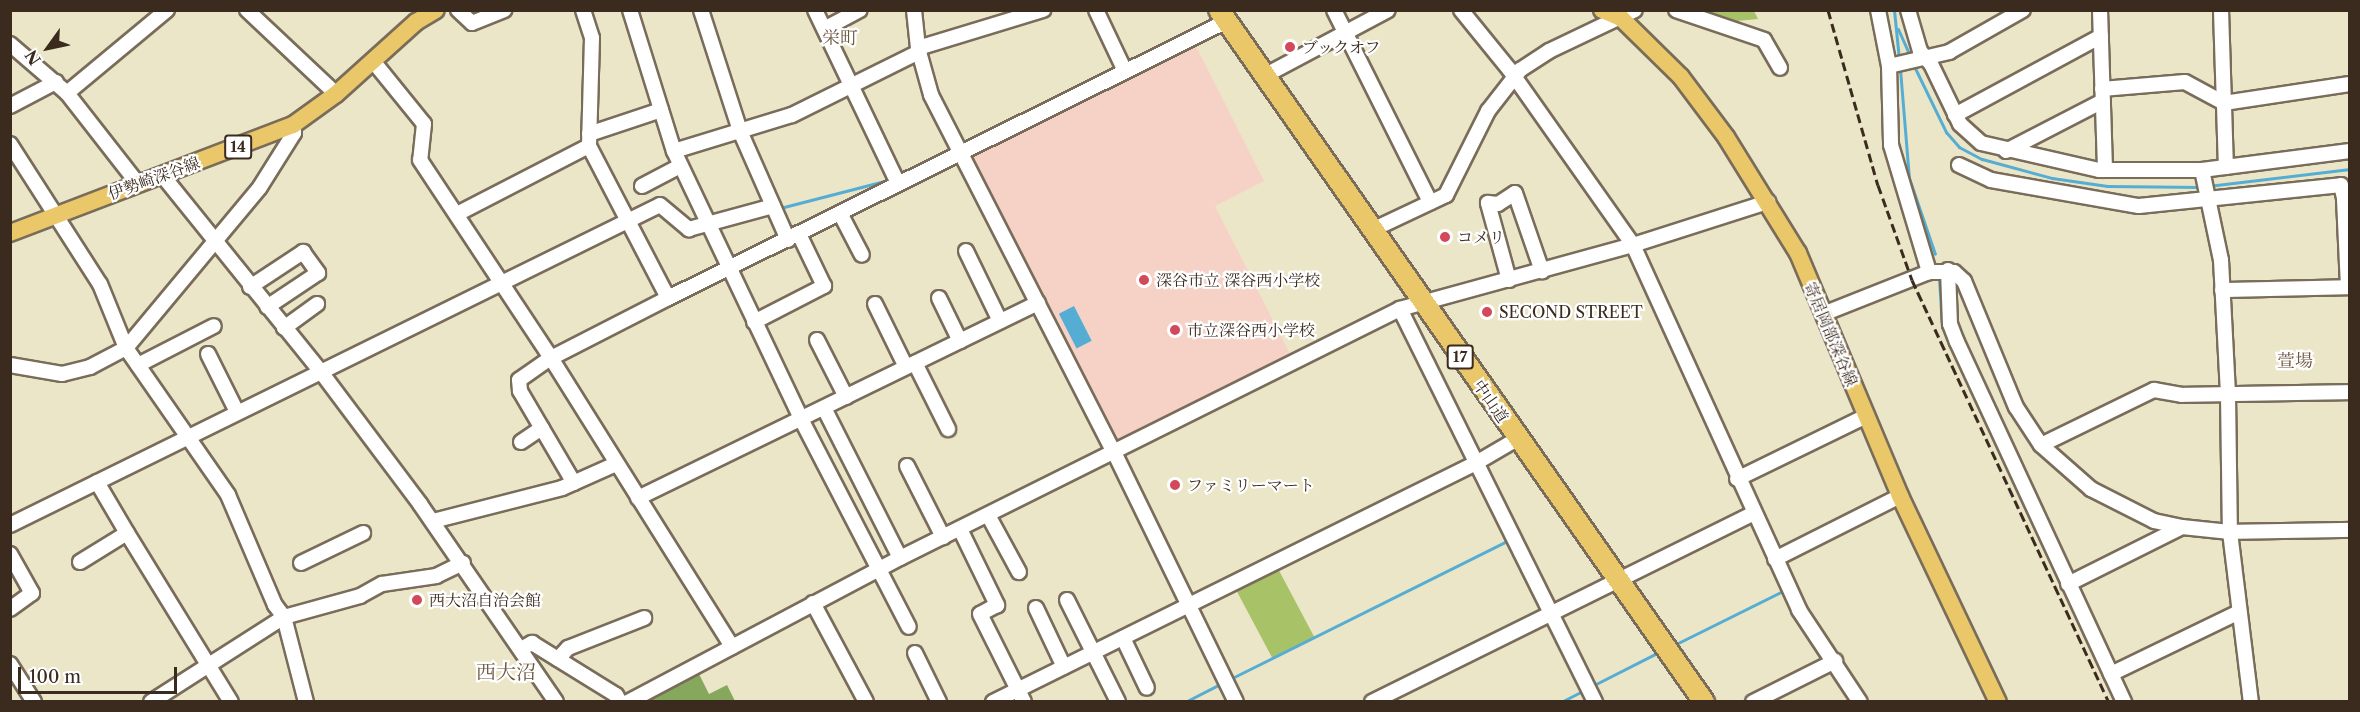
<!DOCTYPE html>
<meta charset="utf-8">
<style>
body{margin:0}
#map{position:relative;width:2360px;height:712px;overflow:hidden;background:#ebe6c8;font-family:"Libre Caslon Text","Noto Serif JP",serif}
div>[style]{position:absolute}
.built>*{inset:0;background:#f6d1c5}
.green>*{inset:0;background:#a8c268;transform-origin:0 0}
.forest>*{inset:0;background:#86a85c}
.water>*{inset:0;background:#56add3;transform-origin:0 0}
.stream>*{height:3px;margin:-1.5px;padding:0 1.5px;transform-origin:1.5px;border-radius:1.5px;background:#56add3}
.roads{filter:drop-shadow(2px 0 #796c5a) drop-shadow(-2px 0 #796c5a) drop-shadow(0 2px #796c5a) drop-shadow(0 -2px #796c5a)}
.minor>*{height:14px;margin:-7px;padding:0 7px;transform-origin:7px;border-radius:7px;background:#fff}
.major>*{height:16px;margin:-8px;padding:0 8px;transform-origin:8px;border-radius:8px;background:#eac769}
.highway>*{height:20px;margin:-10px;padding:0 10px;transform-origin:10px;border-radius:10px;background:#eac769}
.rail>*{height:3px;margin-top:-1.5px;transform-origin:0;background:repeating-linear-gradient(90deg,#3b2a1e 0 9px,transparent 0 13.5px)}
.dots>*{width:16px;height:16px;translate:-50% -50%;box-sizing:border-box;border:3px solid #fff;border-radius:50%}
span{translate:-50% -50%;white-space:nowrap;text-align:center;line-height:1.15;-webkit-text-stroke:4.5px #fff;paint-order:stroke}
.shield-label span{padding:2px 4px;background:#fff;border:2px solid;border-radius:4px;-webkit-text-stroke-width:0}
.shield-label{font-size:15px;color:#3b2a1e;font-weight:700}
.poi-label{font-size:16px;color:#3b2a1e}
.left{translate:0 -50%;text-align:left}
.street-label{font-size:16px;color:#3b2a1e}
.neighbourhood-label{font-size:18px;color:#6e563f}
.quarter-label{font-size:20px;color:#6e563f}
.frame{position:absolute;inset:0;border:12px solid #3b2a1e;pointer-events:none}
.north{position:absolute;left:18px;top:18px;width:60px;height:60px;-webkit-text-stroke:4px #fff;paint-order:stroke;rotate:237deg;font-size:16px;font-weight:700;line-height:24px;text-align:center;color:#3b2a1e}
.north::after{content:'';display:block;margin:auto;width:21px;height:27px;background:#3b2a1e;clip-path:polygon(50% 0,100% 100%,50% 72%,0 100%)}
.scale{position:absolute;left:18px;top:667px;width:159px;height:27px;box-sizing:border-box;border:3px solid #3b2a1e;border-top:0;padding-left:8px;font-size:18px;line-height:21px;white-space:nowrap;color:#3b2a1e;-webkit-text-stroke:4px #fff;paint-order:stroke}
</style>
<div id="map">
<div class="built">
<i style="clip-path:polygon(1194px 42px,1264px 181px,1215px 206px,1290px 354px,1117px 442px,972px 154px)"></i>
</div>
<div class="green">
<i style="clip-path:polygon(1688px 11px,1754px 11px,1758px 19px,1726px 22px)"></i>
<i style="left:1275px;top:563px;width:84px;height:47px;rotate:62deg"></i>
</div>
<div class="forest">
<i style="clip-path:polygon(695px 666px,709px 694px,727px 685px,735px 701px,652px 701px,647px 691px)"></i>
</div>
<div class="water">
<i style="left:1074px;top:306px;width:39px;height:17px;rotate:63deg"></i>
</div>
<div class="stream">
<i style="left:1894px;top:10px;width:49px;rotate:84.2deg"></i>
<i style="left:1898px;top:29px;width:32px;rotate:66deg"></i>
<i style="left:1913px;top:64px;width:76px;rotate:64.1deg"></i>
<i style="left:1946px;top:132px;width:20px;rotate:49deg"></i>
<i style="left:1959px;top:147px;width:26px;rotate:28deg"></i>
<i style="left:1982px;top:159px;width:73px;rotate:15.2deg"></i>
<i style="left:2052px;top:178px;width:56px;rotate:8.3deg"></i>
<i style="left:2107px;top:186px;width:94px;rotate:0.6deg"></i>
<i style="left:1900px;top:69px;width:109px;rotate:85.3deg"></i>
<i style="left:1909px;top:178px;width:80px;rotate:71.1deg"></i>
<i style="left:2208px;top:186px;width:143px;rotate:-6.8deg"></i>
<i style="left:780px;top:208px;width:116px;rotate:-14.5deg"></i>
<i style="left:746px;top:220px;width:26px;rotate:-16deg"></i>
<i style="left:1939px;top:278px;width:49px;rotate:86.5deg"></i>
<i style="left:1942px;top:327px;width:22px;rotate:63deg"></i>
<i style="left:1672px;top:646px;width:126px;rotate:-26.4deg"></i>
<i style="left:1230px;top:679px;width:312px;rotate:-26.5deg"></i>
<i style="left:1592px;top:686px;width:77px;rotate:-26.9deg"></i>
<i style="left:1185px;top:702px;width:42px;rotate:-27.2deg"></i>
<i style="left:1561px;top:702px;width:28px;rotate:-27deg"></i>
</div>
<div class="roads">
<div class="minor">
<i style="left:247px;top:10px;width:122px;rotate:43.3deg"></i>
<i style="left:458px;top:10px;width:19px;rotate:43deg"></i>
<i style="left:472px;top:23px;width:35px;rotate:-22deg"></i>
<i style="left:583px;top:10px;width:29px;rotate:72deg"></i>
<i style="left:592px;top:38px;width:108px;rotate:91.6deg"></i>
<i style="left:589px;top:146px;width:171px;rotate:62.5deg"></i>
<i style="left:630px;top:10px;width:148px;rotate:72.7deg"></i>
<i style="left:674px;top:151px;width:297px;rotate:64.6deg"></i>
<i style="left:801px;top:419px;width:234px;rotate:62.6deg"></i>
<i style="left:701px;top:10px;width:127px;rotate:72.1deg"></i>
<i style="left:740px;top:131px;width:119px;rotate:66.2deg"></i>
<i style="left:815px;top:10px;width:192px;rotate:64.4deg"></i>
<i style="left:914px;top:10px;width:38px;rotate:84deg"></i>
<i style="left:918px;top:48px;width:49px;rotate:74.5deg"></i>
<i style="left:931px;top:95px;width:401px;rotate:62.9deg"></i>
<i style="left:1114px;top:452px;width:278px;rotate:64deg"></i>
<i style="left:1096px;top:10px;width:68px;rotate:64.6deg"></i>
<i style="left:1334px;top:10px;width:215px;rotate:63.4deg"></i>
<i style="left:1461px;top:10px;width:76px;rotate:50.9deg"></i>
<i style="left:1509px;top:69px;width:215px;rotate:54.8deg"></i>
<i style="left:1633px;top:245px;width:401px;rotate:65.5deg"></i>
<i style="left:1799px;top:610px;width:110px;rotate:56.5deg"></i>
<i style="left:1676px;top:10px;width:93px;rotate:18.8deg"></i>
<i style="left:1764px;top:40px;width:32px;rotate:60deg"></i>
<i style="left:1878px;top:10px;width:57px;rotate:78.9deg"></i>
<i style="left:1889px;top:66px;width:79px;rotate:88.5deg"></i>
<i style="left:1891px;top:145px;width:133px;rotate:73.3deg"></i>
<i style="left:1908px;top:10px;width:43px;rotate:73.7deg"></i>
<i style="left:1920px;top:51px;width:17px;rotate:50deg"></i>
<i style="left:1931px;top:64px;width:67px;rotate:64.2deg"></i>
<i style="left:1960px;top:124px;width:28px;rotate:42deg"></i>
<i style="left:1981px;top:143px;width:121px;rotate:12.9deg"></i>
<i style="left:2099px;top:170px;width:103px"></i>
<i style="left:2202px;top:170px;width:149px;rotate:-7.3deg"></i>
<i style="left:2100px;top:10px;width:160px;rotate:88.2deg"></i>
<i style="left:2221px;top:10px;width:157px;rotate:88.2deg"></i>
<i style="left:826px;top:28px;width:38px;rotate:-28deg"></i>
<i style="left:10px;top:44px;width:75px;rotate:40.7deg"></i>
<i style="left:67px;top:93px;width:115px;rotate:52deg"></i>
<i style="left:918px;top:48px;width:131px;rotate:-16.9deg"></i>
<i style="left:373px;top:61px;width:81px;rotate:51deg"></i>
<i style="left:424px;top:124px;width:36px;rotate:96deg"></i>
<i style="left:420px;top:160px;width:237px;rotate:56.5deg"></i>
<i style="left:551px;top:358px;width:341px;rotate:57.9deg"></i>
<i style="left:1889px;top:66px;width:62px;rotate:-13.1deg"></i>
<i style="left:1949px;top:52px;width:85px;rotate:-29.6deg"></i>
<i style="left:1264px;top:76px;width:140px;rotate:-28deg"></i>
<i style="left:2102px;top:89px;width:83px;rotate:-4.8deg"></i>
<i style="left:2185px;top:82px;width:44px;rotate:28.3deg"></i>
<i style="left:2224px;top:103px;width:127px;rotate:-8.6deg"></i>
<i style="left:67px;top:93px;width:130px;rotate:-39.7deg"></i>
<i style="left:10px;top:106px;width:52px;rotate:-27.6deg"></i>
<i style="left:1955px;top:115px;width:166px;rotate:-28.4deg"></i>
<i style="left:589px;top:134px;width:76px;rotate:-18.4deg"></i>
<i style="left:10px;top:144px;width:166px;rotate:57.3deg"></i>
<i style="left:100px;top:284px;width:69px;rotate:67.9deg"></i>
<i style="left:126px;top:348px;width:179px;rotate:55.2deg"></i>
<i style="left:228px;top:495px;width:120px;rotate:66.9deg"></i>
<i style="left:275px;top:605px;width:15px;rotate:53deg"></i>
<i style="left:284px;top:617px;width:88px;rotate:75.5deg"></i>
<i style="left:674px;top:151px;width:123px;rotate:-17deg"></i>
<i style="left:792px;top:115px;width:142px;rotate:-26.4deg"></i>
<i style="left:2006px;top:151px;width:109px;rotate:-27.3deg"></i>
<i style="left:1959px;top:165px;width:35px;rotate:25deg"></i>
<i style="left:1991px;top:180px;width:150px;rotate:10deg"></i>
<i style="left:2139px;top:206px;width:203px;rotate:-5.9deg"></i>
<i style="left:2341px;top:185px;width:13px;rotate:77deg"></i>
<i style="left:2202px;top:170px;width:92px;rotate:78.1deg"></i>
<i style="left:2221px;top:260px;width:135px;rotate:87deg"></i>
<i style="left:2228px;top:395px;width:137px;rotate:89.2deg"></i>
<i style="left:2230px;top:532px;width:171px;rotate:83deg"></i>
<i style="left:163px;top:176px;width:252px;rotate:51.1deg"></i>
<i style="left:321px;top:372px;width:165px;rotate:53.1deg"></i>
<i style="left:420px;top:504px;width:240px;rotate:55.5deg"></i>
<i style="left:642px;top:186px;width:43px;rotate:-27.8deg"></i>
<i style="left:840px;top:213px;width:47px;rotate:62.4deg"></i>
<i style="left:457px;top:214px;width:148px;rotate:-27.3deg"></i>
<i style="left:1372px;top:230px;width:82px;rotate:-25.3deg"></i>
<i style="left:1446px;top:195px;width:94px;rotate:-63.4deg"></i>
<i style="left:1488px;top:111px;width:52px;rotate:-52deg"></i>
<i style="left:1520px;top:70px;width:35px;rotate:-33deg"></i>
<i style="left:1549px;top:51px;width:95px;rotate:-25.5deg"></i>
<i style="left:966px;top:251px;width:78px;rotate:64.1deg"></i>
<i style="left:1948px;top:270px;width:54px;rotate:87.9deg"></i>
<i style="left:1950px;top:324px;width:19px;rotate:69deg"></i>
<i style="left:1957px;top:342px;width:397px;rotate:65.1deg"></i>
<i style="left:1509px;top:280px;width:80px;rotate:-105.3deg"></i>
<i style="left:1488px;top:203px;width:10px;rotate:6deg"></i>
<i style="left:1498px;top:204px;width:20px;rotate:-33deg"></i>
<i style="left:1515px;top:193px;width:83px;rotate:70.9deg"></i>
<i style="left:250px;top:287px;width:64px;rotate:-33.4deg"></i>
<i style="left:303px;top:252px;width:26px;rotate:54deg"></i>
<i style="left:318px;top:273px;width:61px;rotate:146.3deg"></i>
<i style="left:2348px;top:287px;width:89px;rotate:-92.6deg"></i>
<i style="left:2344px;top:198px;width:6px"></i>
<i style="left:2222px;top:290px;width:128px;rotate:-1.3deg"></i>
<i style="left:939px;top:298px;width:48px;rotate:64deg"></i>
<i style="left:875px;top:304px;width:70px;rotate:63.8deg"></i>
<i style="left:1400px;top:309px;width:439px;rotate:63.6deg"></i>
<i style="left:1823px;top:314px;width:114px;rotate:-21.6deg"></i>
<i style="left:1929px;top:272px;width:25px"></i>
<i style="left:1954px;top:272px;width:13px;rotate:42deg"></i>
<i style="left:1964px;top:281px;width:136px;rotate:67.6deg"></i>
<i style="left:2016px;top:407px;width:45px;rotate:56.7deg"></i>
<i style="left:2041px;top:445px;width:67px;rotate:41.3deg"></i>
<i style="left:2091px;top:489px;width:71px;rotate:26.9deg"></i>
<i style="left:2154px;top:521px;width:29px;rotate:12deg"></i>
<i style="left:2182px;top:527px;width:48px;rotate:5.9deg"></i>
<i style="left:2230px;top:532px;width:120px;rotate:-1deg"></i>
<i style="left:754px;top:322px;width:79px;rotate:-27.2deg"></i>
<i style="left:824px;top:286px;width:58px;rotate:-115.7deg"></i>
<i style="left:284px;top:328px;width:41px;rotate:-36deg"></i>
<i style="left:817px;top:340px;width:64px;rotate:63deg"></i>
<i style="left:208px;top:354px;width:65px;rotate:63.4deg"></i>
<i style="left:915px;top:363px;width:74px;rotate:63.4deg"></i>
<i style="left:10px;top:365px;width:53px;rotate:9.8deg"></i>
<i style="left:62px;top:374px;width:29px;rotate:-14deg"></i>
<i style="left:90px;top:367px;width:41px;rotate:-27.8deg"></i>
<i style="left:126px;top:348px;width:209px;rotate:-50.2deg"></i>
<i style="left:260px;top:187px;width:64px;rotate:-57.8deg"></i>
<i style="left:294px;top:133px;width:8px;rotate:-97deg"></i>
<i style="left:138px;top:365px;width:85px;rotate:-27.2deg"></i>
<i style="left:824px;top:408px;width:168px;rotate:63.1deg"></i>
<i style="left:521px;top:442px;width:25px;rotate:-34deg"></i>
<i style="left:2041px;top:445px;width:126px;rotate:-26deg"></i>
<i style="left:2154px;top:390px;width:28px;rotate:10deg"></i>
<i style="left:2182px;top:395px;width:168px;rotate:-1deg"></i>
<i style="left:907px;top:466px;width:80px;rotate:63.1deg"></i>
<i style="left:1737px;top:479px;width:144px;rotate:-26deg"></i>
<i style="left:97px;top:482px;width:59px;rotate:59.5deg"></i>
<i style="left:574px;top:483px;width:107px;rotate:-120.4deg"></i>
<i style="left:520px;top:391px;width:11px;rotate:-95deg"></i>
<i style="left:519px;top:380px;width:39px;rotate:-35deg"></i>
<i style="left:551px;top:358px;width:131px;rotate:-27.1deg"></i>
<i style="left:668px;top:298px;width:624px;rotate:-26.36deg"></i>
<i style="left:638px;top:498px;width:445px;rotate:-26deg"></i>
<i style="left:988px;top:515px;width:65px;rotate:61.5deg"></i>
<i style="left:433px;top:521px;width:133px;rotate:-14.3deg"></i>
<i style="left:562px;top:488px;width:59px;rotate:-24deg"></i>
<i style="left:10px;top:525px;width:724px;rotate:-26.21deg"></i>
<i style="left:660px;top:205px;width:38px;rotate:40deg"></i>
<i style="left:689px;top:229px;width:87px;rotate:-15.3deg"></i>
<i style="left:960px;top:529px;width:85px;rotate:64deg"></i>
<i style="left:997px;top:605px;width:19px;rotate:152deg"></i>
<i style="left:980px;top:614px;width:98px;rotate:63.4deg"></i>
<i style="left:10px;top:554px;width:45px;rotate:60.6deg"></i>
<i style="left:32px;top:593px;width:27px;rotate:144deg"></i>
<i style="left:1775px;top:559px;width:140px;rotate:-26.7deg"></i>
<i style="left:80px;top:562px;width:55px;rotate:-31.7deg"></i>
<i style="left:127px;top:533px;width:198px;rotate:58.4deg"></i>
<i style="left:301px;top:563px;width:69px;rotate:-25.8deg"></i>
<i style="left:2068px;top:584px;width:127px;rotate:-26.6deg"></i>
<i style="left:1067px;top:600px;width:114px;rotate:63.4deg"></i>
<i style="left:813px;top:603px;width:112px;rotate:61.8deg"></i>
<i style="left:1036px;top:608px;width:65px;rotate:64.6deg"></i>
<i style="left:1123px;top:638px;width:55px;rotate:64.4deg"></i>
<i style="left:521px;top:649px;width:13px;rotate:-29deg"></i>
<i style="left:532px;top:643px;width:99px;rotate:31.8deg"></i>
<i style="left:616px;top:695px;width:8px;rotate:60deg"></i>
<i style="left:915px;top:653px;width:55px;rotate:63.9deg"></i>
<i style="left:558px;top:659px;width:15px;rotate:-48deg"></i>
<i style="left:568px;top:648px;width:82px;rotate:-21.5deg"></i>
<i style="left:10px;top:664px;width:45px;rotate:57.7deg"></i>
<i style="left:2111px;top:674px;width:142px;rotate:-25.8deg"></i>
<i style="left:151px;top:702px;width:158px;rotate:-32.6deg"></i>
<i style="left:284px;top:617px;width:79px;rotate:-15.4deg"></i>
<i style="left:360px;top:596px;width:25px;rotate:-29deg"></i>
<i style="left:382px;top:584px;width:55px;rotate:-8.4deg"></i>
<i style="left:436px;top:576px;width:30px;rotate:-26deg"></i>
<i style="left:628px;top:702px;width:308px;rotate:-27.9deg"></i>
<i style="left:900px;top:558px;width:559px;rotate:-26.47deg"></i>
<i style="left:1400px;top:309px;width:242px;rotate:-15.4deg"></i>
<i style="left:1633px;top:245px;width:142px;rotate:-17.7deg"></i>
<i style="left:993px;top:702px;width:539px;rotate:-26.33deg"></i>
<i style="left:1476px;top:463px;width:48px;rotate:-30.3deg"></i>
<i style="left:1372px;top:702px;width:425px;rotate:-26.3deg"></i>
<i style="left:1753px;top:702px;width:92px;rotate:-26.6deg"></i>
</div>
<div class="major">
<i style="left:1602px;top:10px;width:21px;rotate:23deg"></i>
<i style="left:1621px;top:18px;width:84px;rotate:44.5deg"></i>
<i style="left:1681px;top:77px;width:75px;rotate:53.1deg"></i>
<i style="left:1726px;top:137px;width:137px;rotate:58.2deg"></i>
<i style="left:1798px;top:253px;width:264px;rotate:67.2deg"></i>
<i style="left:1900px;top:496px;width:228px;rotate:64.6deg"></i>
<i style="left:10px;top:233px;width:303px;rotate:-20.9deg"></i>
<i style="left:293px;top:125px;width:53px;rotate:-35.8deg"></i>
<i style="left:336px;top:94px;width:108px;rotate:-42deg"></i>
<i style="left:416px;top:22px;width:23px;rotate:-31deg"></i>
</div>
<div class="highway">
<i style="left:1219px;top:10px;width:845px;rotate:54.97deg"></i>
</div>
</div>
<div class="rail">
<i style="left:1828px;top:10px;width:182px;rotate:74.1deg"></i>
<i style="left:1878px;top:185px;width:101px;rotate:70.3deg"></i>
<i style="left:1912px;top:280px;width:466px;rotate:65deg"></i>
</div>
<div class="dots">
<i style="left:1290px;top:47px;background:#d1495b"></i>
<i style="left:1445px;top:237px;background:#d1495b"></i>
<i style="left:1144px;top:280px;background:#d1495b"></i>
<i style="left:1487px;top:312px;background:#d1495b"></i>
<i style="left:1175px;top:330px;background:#d1495b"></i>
<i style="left:1175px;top:485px;background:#d1495b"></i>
<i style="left:417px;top:600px;background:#d1495b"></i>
</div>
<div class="shield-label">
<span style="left:238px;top:147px">14</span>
<span style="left:1460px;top:357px">17</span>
</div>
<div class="poi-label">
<span class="left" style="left:1302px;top:47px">ブックオフ</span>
<span class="left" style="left:1457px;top:237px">コメリ</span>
<span class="left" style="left:1156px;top:280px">深谷市立 深谷西小学校</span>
<span class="left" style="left:1499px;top:312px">SECOND STREET</span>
<span class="left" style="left:1187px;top:330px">市立深谷西小学校</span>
<span class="left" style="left:1187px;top:485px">ファミリーマート</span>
<span class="left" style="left:429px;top:600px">西大沼自治会館</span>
</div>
<div class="street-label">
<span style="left:154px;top:178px;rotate:-20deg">伊勢崎深谷線</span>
<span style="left:1831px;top:334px;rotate:67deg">寄居岡部深谷線</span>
<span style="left:1491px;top:401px;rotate:55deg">中山道</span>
</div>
<div class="neighbourhood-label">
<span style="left:840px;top:38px">栄町</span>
<span style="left:2295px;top:361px">萱場</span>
</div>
<div class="quarter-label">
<span style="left:506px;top:672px">西大沼</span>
</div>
<div class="frame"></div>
<div class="north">N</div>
<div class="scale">100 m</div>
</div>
